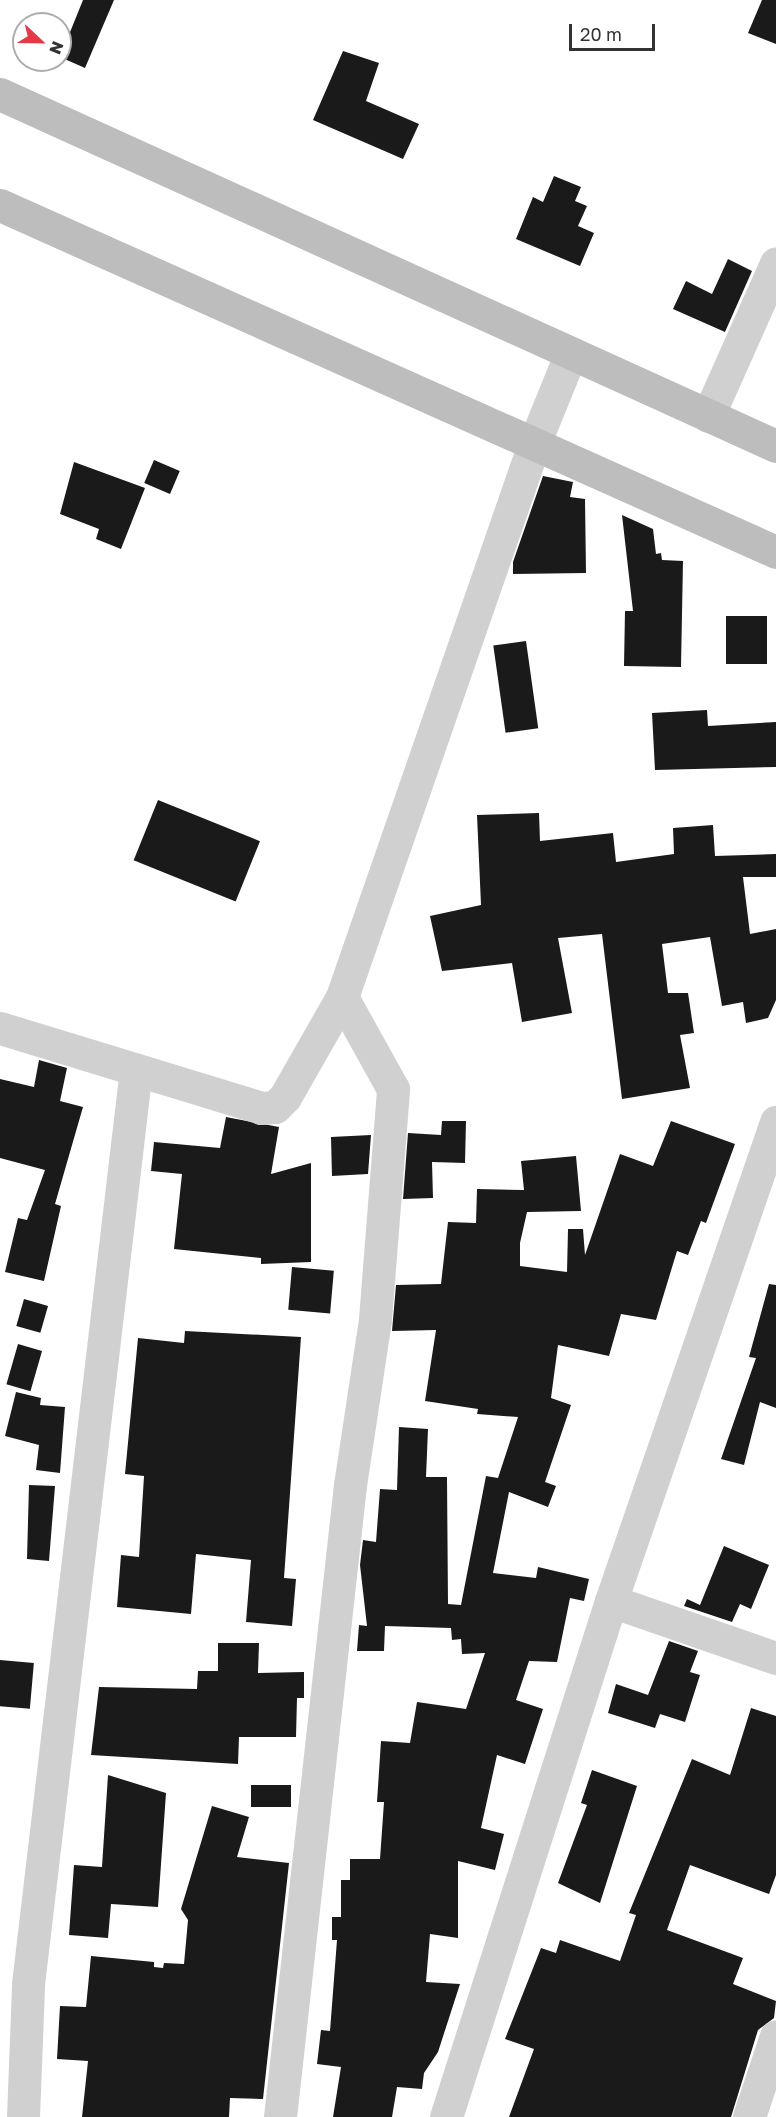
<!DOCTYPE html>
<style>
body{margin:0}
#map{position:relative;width:776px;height:2117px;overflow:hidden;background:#fff;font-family:"Golos Text",sans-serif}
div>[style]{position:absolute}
.building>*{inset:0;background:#1a1a1a;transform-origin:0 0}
.street>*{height:33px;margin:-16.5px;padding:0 16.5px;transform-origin:16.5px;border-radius:16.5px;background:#d0d0d0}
.secondary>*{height:33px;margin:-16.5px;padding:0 16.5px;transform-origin:16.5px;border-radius:16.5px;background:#bdbdbd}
span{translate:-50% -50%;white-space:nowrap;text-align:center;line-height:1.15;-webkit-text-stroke:6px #fff;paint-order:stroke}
.north{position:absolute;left:12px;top:12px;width:60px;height:60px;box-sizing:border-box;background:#fff;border:2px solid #adadad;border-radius:50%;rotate:112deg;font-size:16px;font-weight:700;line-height:24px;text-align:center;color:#333}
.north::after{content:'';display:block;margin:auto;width:21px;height:27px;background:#e63946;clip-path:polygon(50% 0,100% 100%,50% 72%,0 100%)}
.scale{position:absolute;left:569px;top:24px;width:86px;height:27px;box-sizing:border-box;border:3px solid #333;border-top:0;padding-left:8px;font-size:18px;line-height:21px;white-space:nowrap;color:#333;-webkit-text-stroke:4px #fff;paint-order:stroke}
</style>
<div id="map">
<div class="building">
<i style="clip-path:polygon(83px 0,114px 0,85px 68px,60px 57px)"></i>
<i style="clip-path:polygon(762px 0,776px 0,776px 44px,748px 33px)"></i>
<i style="clip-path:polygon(343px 51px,379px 63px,366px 101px,419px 124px,403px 159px,313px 120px)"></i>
<i style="clip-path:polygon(554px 176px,581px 187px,575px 201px,587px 206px,578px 226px,594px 233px,580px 266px,516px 239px,533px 197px,543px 202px)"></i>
<i style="clip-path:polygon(728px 259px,752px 271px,725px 332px,673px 309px,686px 281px,712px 294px)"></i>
<i style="left:154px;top:460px;width:28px;height:25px;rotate:23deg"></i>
<i style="clip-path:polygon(74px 462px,145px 488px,121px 549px,96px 539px,99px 529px,60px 514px)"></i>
<i style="clip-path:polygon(543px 476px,573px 482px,570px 497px,585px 499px,586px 573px,513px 574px,513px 562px)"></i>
<i style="clip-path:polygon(622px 515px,653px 529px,656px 554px,661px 553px,662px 560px,683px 561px,681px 667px,624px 666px,625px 611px,633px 611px)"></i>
<i style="left:726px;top:616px;width:41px;height:48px"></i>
<i style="left:526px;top:641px;width:88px;height:33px;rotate:82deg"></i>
<i style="clip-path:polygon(707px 710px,708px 726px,776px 722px,776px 767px,655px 770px,652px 713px)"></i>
<i style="left:158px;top:800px;width:110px;height:65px;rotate:22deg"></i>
<i style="clip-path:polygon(539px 813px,540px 841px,613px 833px,616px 862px,674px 854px,673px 828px,713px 825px,715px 856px,776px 854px,776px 877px,743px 877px,750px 934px,776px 929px,776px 1000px,768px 1018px,746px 1023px,743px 1002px,722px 1006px,710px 937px,662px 944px,668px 993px,688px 993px,694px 1033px,680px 1035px,690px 1088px,622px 1099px,602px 934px,558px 938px,572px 1013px,522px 1022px,512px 963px,442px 971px,430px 916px,481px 905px,477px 815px)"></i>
<i style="clip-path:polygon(39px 1060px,67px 1068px,60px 1101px,83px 1107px,55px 1204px,61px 1206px,44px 1281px,5px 1272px,18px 1218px,27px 1220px,45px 1170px,0 1158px,0 1079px,34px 1087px)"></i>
<i style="clip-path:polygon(226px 1117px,279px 1127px,271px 1174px,311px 1163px,311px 1262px,261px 1264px,261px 1258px,174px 1249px,182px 1174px,151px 1171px,154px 1142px,220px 1148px)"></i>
<i style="clip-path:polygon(442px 1121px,466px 1121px,465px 1163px,432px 1162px,433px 1198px,403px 1199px,408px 1133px,441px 1135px)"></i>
<i style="clip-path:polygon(671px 1121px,735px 1144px,706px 1223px,701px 1221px,688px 1255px,677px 1251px,656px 1320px,621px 1314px,609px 1356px,558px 1345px,551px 1398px,571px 1405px,545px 1482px,556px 1486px,548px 1507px,509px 1492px,493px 1573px,536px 1578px,538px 1567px,589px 1579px,584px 1601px,570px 1598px,557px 1662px,529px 1661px,516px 1700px,543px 1709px,525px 1764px,497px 1755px,481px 1828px,504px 1834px,495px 1870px,458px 1861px,458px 1938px,430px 1934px,426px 1982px,460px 1984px,438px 2052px,424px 2073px,422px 2089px,397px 2087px,392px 2117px,333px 2117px,341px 2067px,317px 2064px,321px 2030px,330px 2031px,337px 1940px,332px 1940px,332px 1917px,341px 1917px,341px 1880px,350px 1880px,350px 1859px,380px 1859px,384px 1802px,377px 1802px,381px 1741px,410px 1743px,417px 1702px,466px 1709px,485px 1653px,462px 1654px,461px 1639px,452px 1640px,451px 1628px,385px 1626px,384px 1651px,357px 1651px,359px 1625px,367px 1626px,360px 1565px,363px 1540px,376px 1542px,380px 1489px,397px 1490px,399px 1427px,428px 1429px,426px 1477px,447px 1477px,448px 1604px,461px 1605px,486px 1476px,498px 1478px,518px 1417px,477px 1414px,478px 1409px,425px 1401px,436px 1330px,392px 1331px,396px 1285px,441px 1284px,448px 1222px,476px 1223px,477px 1189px,524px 1190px,521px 1161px,576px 1156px,581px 1211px,527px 1212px,520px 1243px,520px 1266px,567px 1272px,568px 1229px,583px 1229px,585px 1255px,620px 1154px,653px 1166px)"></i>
<i style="clip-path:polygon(371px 1135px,368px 1174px,332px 1176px,331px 1137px)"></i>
<i style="left:292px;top:1267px;width:42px;height:43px;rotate:5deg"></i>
<i style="clip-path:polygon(769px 1284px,776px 1285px,776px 1408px,760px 1402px,744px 1465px,721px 1459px,756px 1358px,749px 1357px)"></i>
<i style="left:24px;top:1299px;width:25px;height:28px;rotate:16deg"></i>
<i style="clip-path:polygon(185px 1331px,301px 1337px,284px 1578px,296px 1579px,292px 1626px,246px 1622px,251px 1560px,196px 1554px,191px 1614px,117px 1607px,121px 1555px,139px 1557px,144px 1476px,125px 1474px,138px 1338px,184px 1343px)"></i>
<i style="left:18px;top:1344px;width:25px;height:42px;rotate:16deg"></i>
<i style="clip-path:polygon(16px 1392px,41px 1398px,40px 1405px,65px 1407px,60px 1473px,36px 1470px,39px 1445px,5px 1436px)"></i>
<i style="clip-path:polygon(29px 1485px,55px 1486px,49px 1561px,27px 1559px)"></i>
<i style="clip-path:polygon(724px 1546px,769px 1565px,751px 1609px,740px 1604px,732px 1622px,684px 1606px,687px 1599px,700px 1605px)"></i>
<i style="clip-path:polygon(669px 1641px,698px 1651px,690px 1672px,700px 1675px,685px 1722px,660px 1714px,655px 1728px,608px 1713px,616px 1684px,648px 1695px)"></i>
<i style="clip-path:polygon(218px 1643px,259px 1643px,258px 1673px,304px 1672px,304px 1698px,297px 1698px,296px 1737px,239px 1737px,238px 1764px,91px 1755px,99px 1687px,197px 1689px,198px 1671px,218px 1671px)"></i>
<i style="left:0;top:1660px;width:34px;height:46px;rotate:5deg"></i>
<i style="clip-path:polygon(751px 1708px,776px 1716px,776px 1875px,769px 1894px,690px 1865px,667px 1930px,743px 1958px,733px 1984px,776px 2001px,774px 2018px,758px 2030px,731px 2117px,509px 2117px,534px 2049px,505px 2039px,541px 1948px,556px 1953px,560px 1940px,620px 1961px,636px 1915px,629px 1913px,692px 1759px,730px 1775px)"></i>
<i style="clip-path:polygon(592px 1770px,637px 1786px,600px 1903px,558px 1883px,587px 1805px,581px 1803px)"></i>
<i style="clip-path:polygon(108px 1775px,166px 1793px,158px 1907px,111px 1904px,108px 1938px,69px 1935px,74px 1865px,102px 1867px)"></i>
<i style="left:291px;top:1785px;width:22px;height:40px;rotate:90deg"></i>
<i style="clip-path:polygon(212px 1806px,249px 1817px,237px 1857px,289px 1863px,263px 2099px,230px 2098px,229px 2117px,82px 2117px,88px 2061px,57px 2059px,60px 2006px,86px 2007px,91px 1956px,154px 1962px,154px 1967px,163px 1968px,164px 1963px,184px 1964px,188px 1920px,181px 1909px)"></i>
</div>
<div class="street">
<i style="left:708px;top:416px;width:167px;rotate:-66deg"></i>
<i style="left:0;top:1028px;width:273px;rotate:17deg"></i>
<i style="left:261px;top:1108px;width:14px;rotate:-4deg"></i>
<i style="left:275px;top:1107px;width:14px;rotate:-45deg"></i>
<i style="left:285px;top:1097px;width:115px;rotate:-60.3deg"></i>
<i style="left:342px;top:997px;width:585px;rotate:-70.85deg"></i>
<i style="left:534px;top:444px;width:98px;rotate:-67.9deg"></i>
<i style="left:611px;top:1601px;width:175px;rotate:19.1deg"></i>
<i style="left:23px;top:2117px;width:133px;rotate:-87.8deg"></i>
<i style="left:28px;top:1984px;width:921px;rotate:-83.27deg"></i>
<i style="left:280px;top:2117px;width:636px;rotate:-83.68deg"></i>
<i style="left:350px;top:1485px;width:168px;rotate:-81.4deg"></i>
<i style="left:375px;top:1319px;width:231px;rotate:-85.5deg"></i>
<i style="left:393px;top:1089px;width:105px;rotate:-119deg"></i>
<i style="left:446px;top:2117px;width:542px;rotate:-72.27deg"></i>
<i style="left:611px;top:1601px;width:507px;rotate:-70.99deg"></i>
<i style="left:749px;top:2117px;width:85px;rotate:-71.6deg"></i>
</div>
<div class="secondary">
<i style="left:0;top:94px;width:852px;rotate:24.4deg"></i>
<i style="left:0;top:205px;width:850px;rotate:24.09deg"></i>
</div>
<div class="north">N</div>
<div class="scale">20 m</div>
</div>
